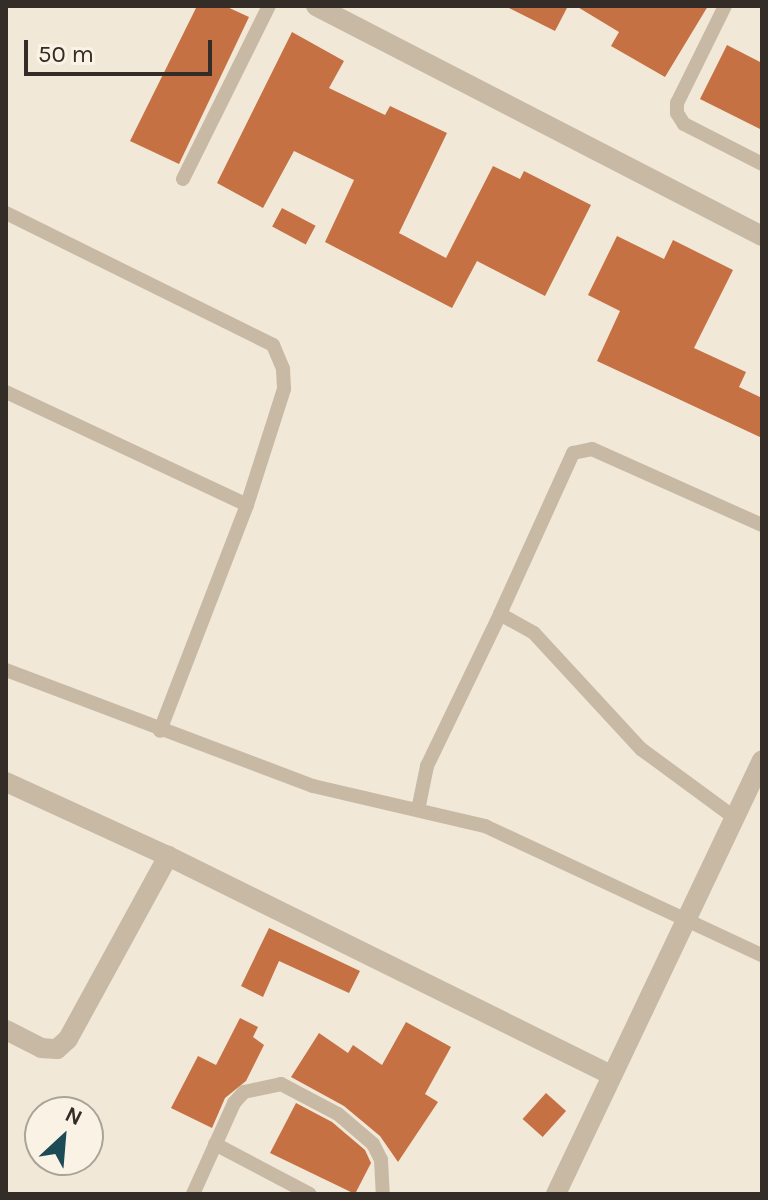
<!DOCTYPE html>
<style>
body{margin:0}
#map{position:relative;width:768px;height:1200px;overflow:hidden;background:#f1e8d8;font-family:Karla,sans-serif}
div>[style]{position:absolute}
.building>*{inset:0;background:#c57143;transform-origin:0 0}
.lane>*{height:14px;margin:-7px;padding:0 7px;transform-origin:7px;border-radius:7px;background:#c8b9a5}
.street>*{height:20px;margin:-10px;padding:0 10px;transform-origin:10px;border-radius:10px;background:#c8b9a5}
span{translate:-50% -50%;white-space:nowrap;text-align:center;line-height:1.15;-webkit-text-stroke:6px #f9f2e5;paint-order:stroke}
.frame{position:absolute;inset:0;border:8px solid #342c26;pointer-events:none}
.north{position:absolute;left:24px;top:1096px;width:80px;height:80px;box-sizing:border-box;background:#f9f2e5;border:2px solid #aaa399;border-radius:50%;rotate:26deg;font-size:22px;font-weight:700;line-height:32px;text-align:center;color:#342c26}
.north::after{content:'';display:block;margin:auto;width:28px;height:36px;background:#1c4b55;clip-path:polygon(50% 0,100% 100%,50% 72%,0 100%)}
.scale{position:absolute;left:24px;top:40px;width:188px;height:36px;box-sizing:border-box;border:4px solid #342c26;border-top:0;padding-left:10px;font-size:24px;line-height:28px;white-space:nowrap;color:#342c26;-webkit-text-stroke:6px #f9f2e5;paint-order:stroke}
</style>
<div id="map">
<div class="building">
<i style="clip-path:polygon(197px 6px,225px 6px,249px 17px,179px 164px,130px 141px)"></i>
<i style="clip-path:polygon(505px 6px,568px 6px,555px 31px)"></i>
<i style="clip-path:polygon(576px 6px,708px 6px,665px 77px,611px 46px,619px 32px)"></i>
<i style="clip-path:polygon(292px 32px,344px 61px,329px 88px,385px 115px,390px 106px,447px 133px,399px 233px,446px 258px,493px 166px,520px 179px,524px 171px,591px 205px,545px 296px,477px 261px,452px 308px,325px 242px,354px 180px,294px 151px,263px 208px,217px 183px)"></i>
<i style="clip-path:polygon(727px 45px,762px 63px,762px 130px,700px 99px)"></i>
<i style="left:282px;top:208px;width:38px;height:21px;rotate:28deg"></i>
<i style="clip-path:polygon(617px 236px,664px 259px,673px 240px,733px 270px,694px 348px,746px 372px,739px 387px,762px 398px,762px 438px,597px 361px,620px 311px,588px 295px)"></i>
<i style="clip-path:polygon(269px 928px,360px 971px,349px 993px,279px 961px,263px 997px,241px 986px)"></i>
<i style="clip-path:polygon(240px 1018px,258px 1027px,253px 1037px,264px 1045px,246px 1081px,225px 1098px,212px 1128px,171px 1108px,198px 1056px,216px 1065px)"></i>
<i style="clip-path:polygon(406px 1022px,451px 1047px,425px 1094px,438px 1102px,398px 1162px,380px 1136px,344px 1106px,291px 1077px,319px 1033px,348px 1053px,353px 1045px,382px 1065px)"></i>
<i style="left:546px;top:1093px;width:27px;height:35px;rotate:42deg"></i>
<i style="clip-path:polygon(296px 1103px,332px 1122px,365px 1150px,371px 1163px,355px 1194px,270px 1153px)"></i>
</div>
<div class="lane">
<i style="left:725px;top:6px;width:108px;rotate:116.3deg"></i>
<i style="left:677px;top:103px;width:10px;rotate:90deg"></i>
<i style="left:677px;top:113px;width:13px;rotate:58deg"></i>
<i style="left:684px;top:124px;width:88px;rotate:27.1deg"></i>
<i style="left:183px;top:179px;width:193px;rotate:-63.6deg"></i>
<i style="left:6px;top:213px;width:298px;rotate:26.3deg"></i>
<i style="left:273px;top:345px;width:26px;rotate:67deg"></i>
<i style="left:283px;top:369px;width:20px;rotate:87deg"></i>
<i style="left:284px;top:389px;width:122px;rotate:107.7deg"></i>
<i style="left:247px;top:505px;width:242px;rotate:111.1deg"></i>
<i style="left:6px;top:392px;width:266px;rotate:25.1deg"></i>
<i style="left:6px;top:670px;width:328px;rotate:20.7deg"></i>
<i style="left:313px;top:786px;width:177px;rotate:13.1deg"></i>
<i style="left:485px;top:826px;width:306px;rotate:25deg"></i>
<i style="left:418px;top:810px;width:45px;rotate:-78.4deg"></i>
<i style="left:427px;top:766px;width:169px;rotate:-64.3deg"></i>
<i style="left:735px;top:818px;width:117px;rotate:-143.7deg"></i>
<i style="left:641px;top:749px;width:158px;rotate:-132.7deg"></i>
<i style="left:534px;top:633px;width:39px;rotate:-151deg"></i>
<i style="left:500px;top:614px;width:177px;rotate:-65.6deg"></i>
<i style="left:573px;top:453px;width:19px;rotate:-12deg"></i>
<i style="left:592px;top:449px;width:186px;rotate:24.1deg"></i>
<i style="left:215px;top:1144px;width:107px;rotate:27.8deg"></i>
<i style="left:193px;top:1194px;width:100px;rotate:-65.7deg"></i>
<i style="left:234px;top:1103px;width:15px;rotate:-48deg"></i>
<i style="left:244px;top:1092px;width:38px;rotate:-12deg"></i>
<i style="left:281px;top:1084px;width:64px;rotate:27.8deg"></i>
<i style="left:338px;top:1114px;width:46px;rotate:40.6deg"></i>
<i style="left:373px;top:1144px;width:18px;rotate:63deg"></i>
<i style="left:381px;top:1160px;width:34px;rotate:87deg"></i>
</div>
<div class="street">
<i style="left:316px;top:6px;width:502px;rotate:27.28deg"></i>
<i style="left:6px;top:782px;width:178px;rotate:24.6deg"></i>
<i style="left:168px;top:856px;width:494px;rotate:26.3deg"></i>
<i style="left:6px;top:1030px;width:39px;rotate:27deg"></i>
<i style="left:41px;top:1048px;width:16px;rotate:4deg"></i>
<i style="left:57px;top:1049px;width:15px;rotate:-42deg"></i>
<i style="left:68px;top:1039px;width:209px;rotate:-61.3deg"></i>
<i style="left:556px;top:1194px;width:480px;rotate:-64.6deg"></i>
</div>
<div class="frame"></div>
<div class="north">N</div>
<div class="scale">50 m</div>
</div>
